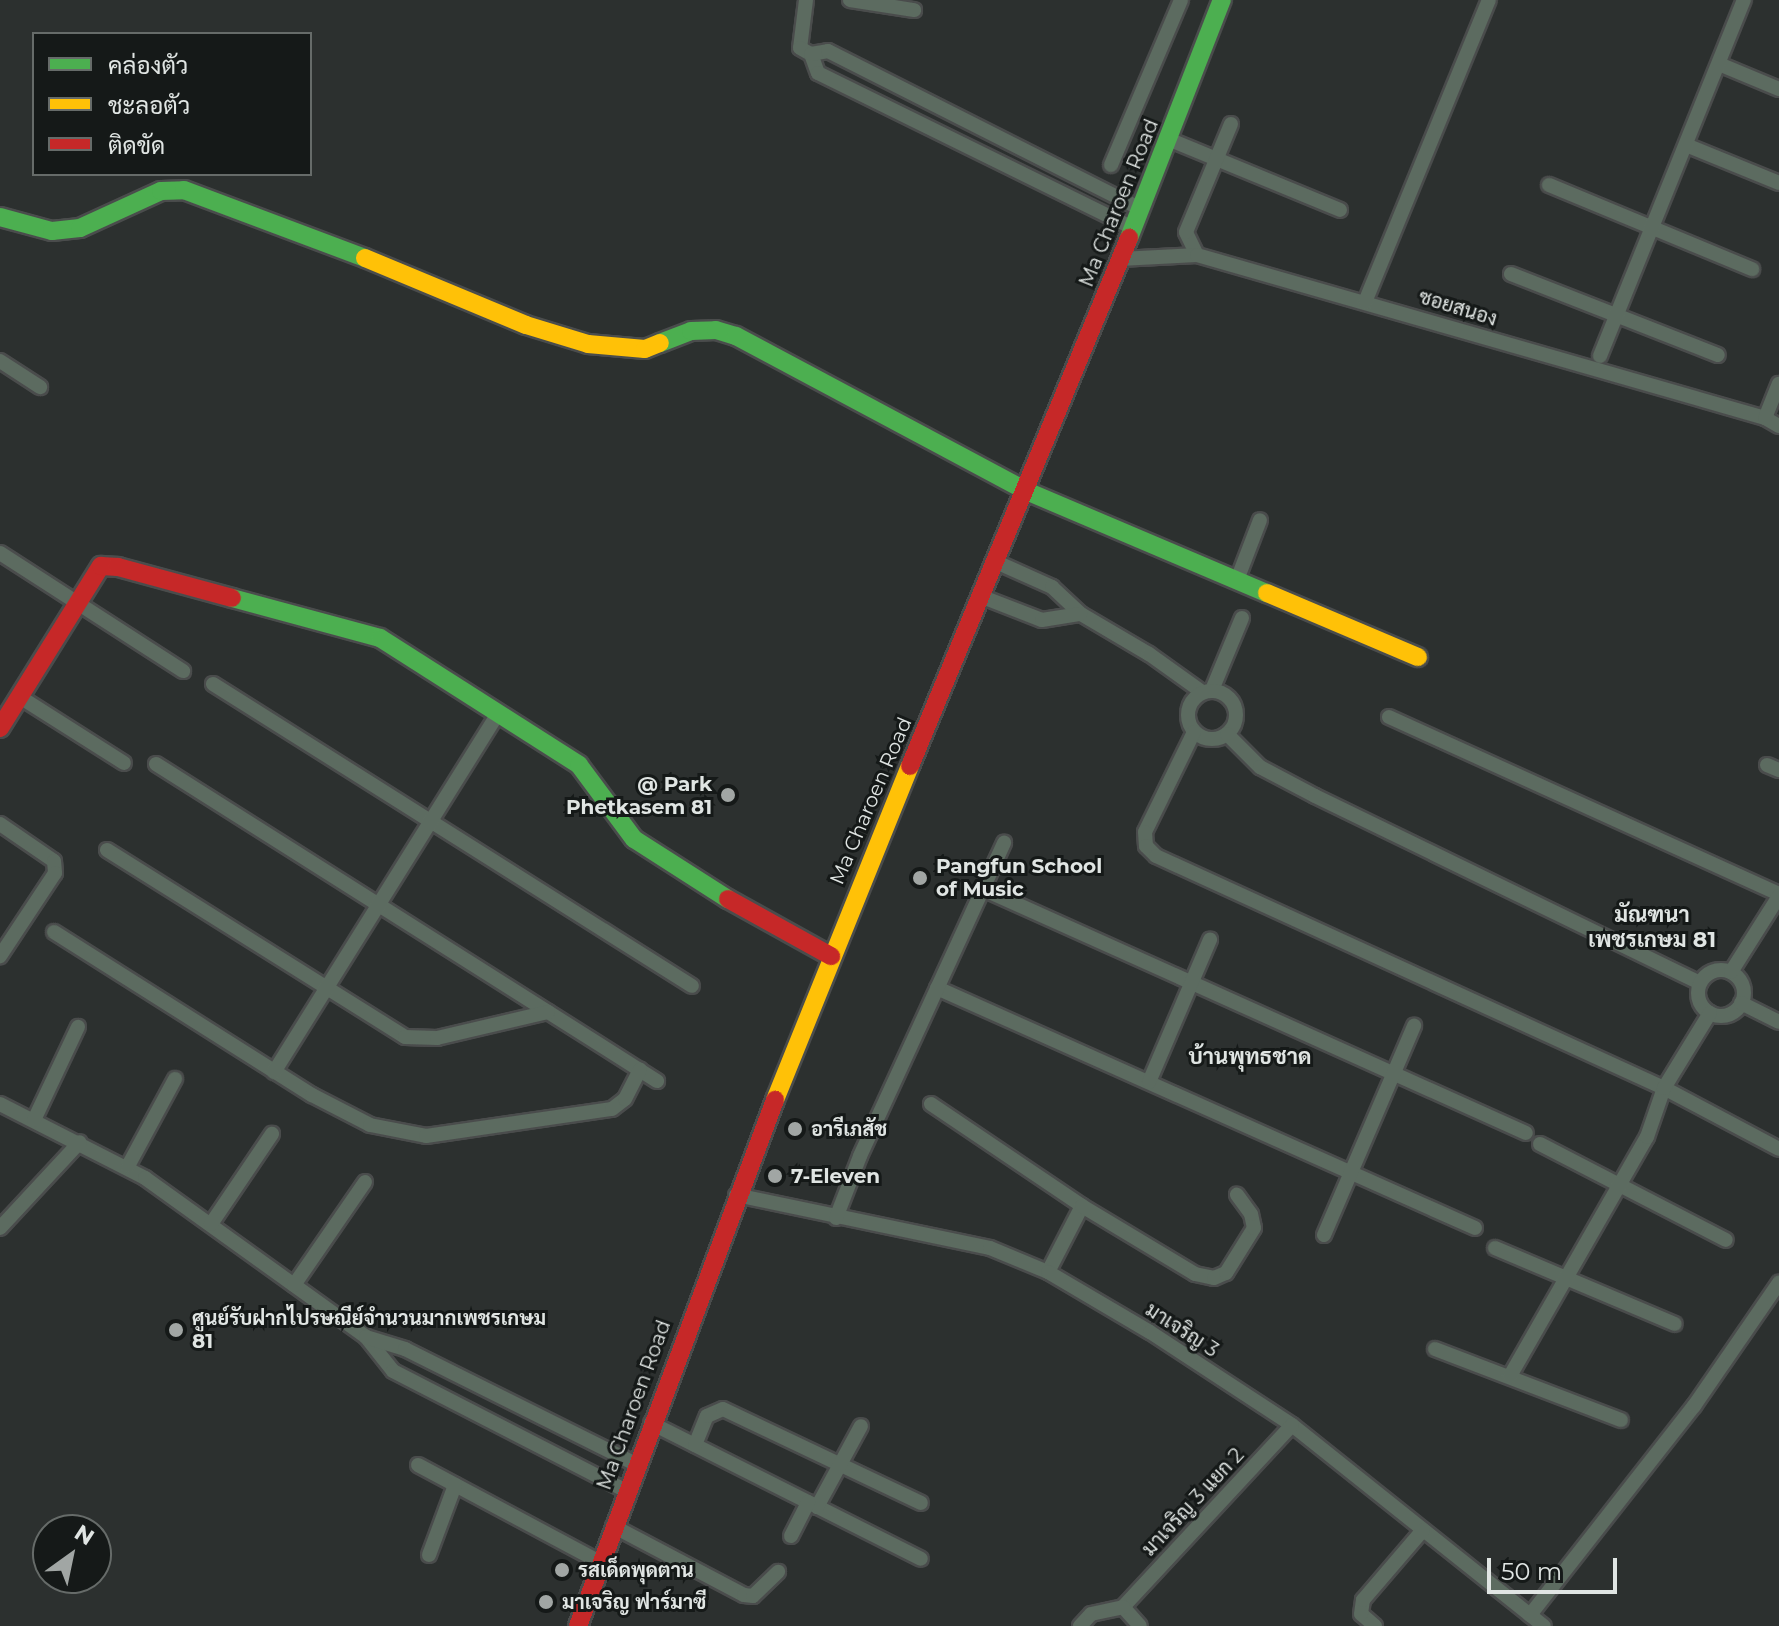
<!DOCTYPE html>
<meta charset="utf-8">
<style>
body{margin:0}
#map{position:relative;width:1779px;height:1626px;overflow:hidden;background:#2c302f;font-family:Montserrat,Sarabun,sans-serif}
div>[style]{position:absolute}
.roads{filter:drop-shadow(2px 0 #4a4c4c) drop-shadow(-2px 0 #4a4c4c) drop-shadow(0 2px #4a4c4c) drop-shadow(0 -2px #4a4c4c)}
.street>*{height:14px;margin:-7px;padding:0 7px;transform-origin:7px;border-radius:7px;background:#5c6b60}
.street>.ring{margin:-7px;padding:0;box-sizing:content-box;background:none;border:14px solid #5c6b60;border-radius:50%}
.fast>*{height:18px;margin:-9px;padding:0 9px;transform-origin:9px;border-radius:9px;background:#4caf50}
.slow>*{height:18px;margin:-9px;padding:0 9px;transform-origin:9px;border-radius:9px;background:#ffc107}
.jam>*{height:18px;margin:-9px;padding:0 9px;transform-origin:9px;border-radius:9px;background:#c62828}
.dots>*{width:22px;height:22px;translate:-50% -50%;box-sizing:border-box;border:4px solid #151918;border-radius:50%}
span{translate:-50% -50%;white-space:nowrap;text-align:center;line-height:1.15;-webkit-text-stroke:6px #151918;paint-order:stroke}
.street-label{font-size:20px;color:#e0e5e3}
.poi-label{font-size:20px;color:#e0e5e3;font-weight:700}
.right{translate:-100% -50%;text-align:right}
.left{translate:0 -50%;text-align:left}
.neighbourhood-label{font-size:22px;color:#e0e5e3;font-weight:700}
.legend{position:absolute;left:32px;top:32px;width:280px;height:144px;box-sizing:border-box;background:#151918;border:2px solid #666b69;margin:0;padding:10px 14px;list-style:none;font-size:24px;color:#e0e5e3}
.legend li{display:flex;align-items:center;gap:16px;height:40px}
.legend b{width:40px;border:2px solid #666b69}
.north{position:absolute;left:32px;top:1514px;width:80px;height:80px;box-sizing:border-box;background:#151918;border:2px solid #666b69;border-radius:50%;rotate:33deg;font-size:22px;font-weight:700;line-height:32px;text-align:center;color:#e0e5e3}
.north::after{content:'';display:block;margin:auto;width:28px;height:36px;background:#a1a6a4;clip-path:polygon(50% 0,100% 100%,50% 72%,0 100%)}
.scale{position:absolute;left:1487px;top:1558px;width:130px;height:36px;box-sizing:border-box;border:4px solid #e0e5e3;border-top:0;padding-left:10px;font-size:24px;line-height:28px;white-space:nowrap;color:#e0e5e3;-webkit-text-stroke:6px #151918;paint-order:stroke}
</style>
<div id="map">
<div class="roads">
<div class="street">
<i style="left:806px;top:0;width:48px;rotate:97.1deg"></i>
<i style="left:800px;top:48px;width:13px;rotate:29deg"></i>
<i style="left:811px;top:54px;width:20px;rotate:70deg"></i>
<i style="left:818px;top:73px;width:351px;rotate:26.2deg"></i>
<i style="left:850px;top:0;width:65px;rotate:8.9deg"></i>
<i style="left:811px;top:54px;width:17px;rotate:-10deg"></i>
<i style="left:828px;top:51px;width:351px;rotate:26.8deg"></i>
<i style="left:1719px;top:64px;width:65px;rotate:22.6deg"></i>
<i style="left:1168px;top:139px;width:186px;rotate:22.4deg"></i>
<i style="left:1686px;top:145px;width:100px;rotate:22.2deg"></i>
<i style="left:1111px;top:165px;width:179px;rotate:-67deg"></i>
<i style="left:1549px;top:185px;width:220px;rotate:22.5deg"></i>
<i style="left:1197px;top:255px;width:25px;rotate:-116deg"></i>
<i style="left:1186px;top:232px;width:117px;rotate:-67.4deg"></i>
<i style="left:1120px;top:259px;width:77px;rotate:-3deg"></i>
<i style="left:1197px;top:255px;width:591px;rotate:16.01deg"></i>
<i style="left:1765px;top:418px;width:16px;rotate:30deg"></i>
<i style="left:1511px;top:274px;width:222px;rotate:21.4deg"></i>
<i style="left:1365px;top:302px;width:326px;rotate:-67.7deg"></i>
<i style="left:1600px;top:356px;width:384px;rotate:-68deg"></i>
<i style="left:0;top:361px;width:48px;rotate:33deg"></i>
<i style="left:1765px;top:418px;width:37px;rotate:-68deg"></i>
<i style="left:0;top:553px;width:218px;rotate:32.8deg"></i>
<i style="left:994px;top:561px;width:64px;rotate:24.1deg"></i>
<i style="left:1052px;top:587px;width:40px;rotate:43deg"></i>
<i style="left:1081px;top:614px;width:79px;rotate:30.5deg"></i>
<i style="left:1149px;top:654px;width:65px;rotate:35.6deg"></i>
<i style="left:1237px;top:580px;width:64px;rotate:-69deg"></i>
<i style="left:980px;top:596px;width:66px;rotate:21.2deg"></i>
<i style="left:1042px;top:620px;width:39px;rotate:-9deg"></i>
<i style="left:213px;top:684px;width:566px;rotate:32.23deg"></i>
<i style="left:1212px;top:690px;width:78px;rotate:-67.4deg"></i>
<i class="ring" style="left:1188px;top:691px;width:34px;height:34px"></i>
<i style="left:20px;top:697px;width:123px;rotate:32.4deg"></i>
<i style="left:1389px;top:717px;width:428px;rotate:24.4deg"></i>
<i style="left:1194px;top:732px;width:111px;rotate:116.1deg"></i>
<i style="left:1145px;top:832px;width:14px;rotate:86deg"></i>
<i style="left:1146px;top:846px;width:14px;rotate:45deg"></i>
<i style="left:1156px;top:856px;width:558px;rotate:24.55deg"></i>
<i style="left:1664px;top:1088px;width:130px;rotate:27.9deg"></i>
<i style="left:1227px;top:734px;width:47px;rotate:45deg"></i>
<i style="left:1260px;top:767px;width:62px;rotate:27.8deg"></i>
<i style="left:1315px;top:796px;width:428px;rotate:25.9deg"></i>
<i style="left:156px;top:764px;width:593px;rotate:32.32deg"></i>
<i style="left:1767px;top:765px;width:13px;rotate:23deg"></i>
<i style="left:0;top:824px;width:65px;rotate:34.4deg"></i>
<i style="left:54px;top:861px;width:12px;rotate:85deg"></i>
<i style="left:55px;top:873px;width:100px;rotate:123.5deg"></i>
<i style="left:107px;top:850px;width:352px;rotate:32.1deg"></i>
<i style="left:405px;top:1037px;width:32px;rotate:2deg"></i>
<i style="left:437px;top:1038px;width:114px;rotate:-13.2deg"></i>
<i style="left:983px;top:889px;width:595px;rotate:24.2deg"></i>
<i style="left:54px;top:932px;width:305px;rotate:32.3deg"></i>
<i style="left:312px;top:1095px;width:65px;rotate:27.3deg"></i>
<i style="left:370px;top:1125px;width:57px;rotate:11.1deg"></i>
<i style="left:426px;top:1136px;width:188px;rotate:-8.3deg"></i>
<i style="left:612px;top:1109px;width:16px;rotate:-38deg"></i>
<i style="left:625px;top:1099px;width:33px;rotate:-63deg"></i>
<i class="ring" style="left:1698px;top:970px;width:32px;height:32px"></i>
<i style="left:1731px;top:972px;width:90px;rotate:-57.7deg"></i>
<i style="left:937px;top:988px;width:589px;rotate:24.04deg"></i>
<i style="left:1741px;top:1003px;width:42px;rotate:26.6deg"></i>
<i style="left:274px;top:1072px;width:423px;rotate:-58deg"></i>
<i style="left:1149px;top:1082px;width:155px;rotate:-66.8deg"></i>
<i style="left:0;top:1104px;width:163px;rotate:27deg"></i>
<i style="left:145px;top:1178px;width:272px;rotate:35.7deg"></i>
<i style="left:366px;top:1337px;width:43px;rotate:51.5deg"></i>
<i style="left:393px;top:1371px;width:262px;rotate:27.2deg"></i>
<i style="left:931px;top:1104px;width:182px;rotate:34deg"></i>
<i style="left:1082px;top:1206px;width:74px;rotate:117.3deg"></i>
<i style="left:34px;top:1120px;width:103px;rotate:-64.7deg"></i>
<i style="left:1540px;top:1144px;width:209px;rotate:27.3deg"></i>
<i style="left:128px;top:1166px;width:99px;rotate:-61.6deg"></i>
<i style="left:736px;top:1195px;width:259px;rotate:11.8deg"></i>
<i style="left:990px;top:1248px;width:63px;rotate:22.5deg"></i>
<i style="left:1048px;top:1272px;width:118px;rotate:30.5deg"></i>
<i style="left:1150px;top:1332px;width:170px;rotate:33.2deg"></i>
<i style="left:1292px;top:1425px;width:322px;rotate:38.6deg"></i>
<i style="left:1082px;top:1206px;width:132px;rotate:31deg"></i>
<i style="left:1195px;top:1274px;width:19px;rotate:12deg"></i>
<i style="left:1214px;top:1278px;width:13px;rotate:-23deg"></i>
<i style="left:1226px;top:1273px;width:53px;rotate:-58.1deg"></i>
<i style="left:1254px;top:1228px;width:14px;rotate:-102deg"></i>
<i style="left:1251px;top:1214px;width:24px;rotate:-126deg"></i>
<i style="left:836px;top:1218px;width:66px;rotate:-68.8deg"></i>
<i style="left:860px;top:1156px;width:345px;rotate:-65.3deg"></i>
<i style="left:211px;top:1224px;width:109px;rotate:-55.9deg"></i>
<i style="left:0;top:1228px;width:117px;rotate:-47.1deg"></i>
<i style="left:1324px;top:1235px;width:228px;rotate:-66.7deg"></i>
<i style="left:1495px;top:1248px;width:195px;rotate:22.9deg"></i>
<i style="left:294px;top:1285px;width:125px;rotate:-55.4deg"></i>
<i style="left:366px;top:1337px;width:41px;rotate:17.1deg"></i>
<i style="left:405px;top:1349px;width:258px;rotate:26.5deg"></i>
<i style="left:1435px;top:1349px;width:199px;rotate:20.9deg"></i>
<i style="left:1510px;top:1376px;width:275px;rotate:-60.2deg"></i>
<i style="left:1647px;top:1137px;width:52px;rotate:-70.9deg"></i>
<i style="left:1664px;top:1088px;width:88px;rotate:-58.5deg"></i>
<i style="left:651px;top:1423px;width:302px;rotate:26.7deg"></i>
<i style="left:695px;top:1445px;width:31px;rotate:-68deg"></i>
<i style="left:707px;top:1416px;width:17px;rotate:-24deg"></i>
<i style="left:723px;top:1409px;width:219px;rotate:25.4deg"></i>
<i style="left:418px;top:1465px;width:206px;rotate:28.1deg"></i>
<i style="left:817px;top:1507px;width:92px;rotate:-61.5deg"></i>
<i style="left:613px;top:1526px;width:148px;rotate:27.8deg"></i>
<i style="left:744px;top:1595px;width:9px;rotate:6deg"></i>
<i style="left:753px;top:1596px;width:35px;rotate:-44deg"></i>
<i style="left:791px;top:1536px;width:38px;rotate:-63deg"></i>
<i style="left:429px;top:1555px;width:75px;rotate:-69.6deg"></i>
<i style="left:1123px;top:1607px;width:248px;rotate:-47.1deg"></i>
<i style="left:1123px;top:1607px;width:25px;rotate:48deg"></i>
<i style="left:1530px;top:1615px;width:266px;rotate:-51.9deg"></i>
<i style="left:1694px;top:1406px;width:150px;rotate:-55.4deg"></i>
<i style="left:1080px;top:1626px;width:16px;rotate:-47deg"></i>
<i style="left:1091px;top:1614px;width:33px;rotate:-12deg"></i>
<i style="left:1375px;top:1626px;width:18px;rotate:-139deg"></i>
<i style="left:1361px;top:1614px;width:14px;rotate:-82deg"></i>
<i style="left:1363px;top:1600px;width:92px;rotate:-49.4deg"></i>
</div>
<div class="fast">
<i style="left:0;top:217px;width:54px;rotate:15.1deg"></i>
<i style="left:52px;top:231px;width:28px;rotate:-6deg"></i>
<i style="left:80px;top:228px;width:89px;rotate:-24.6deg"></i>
<i style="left:161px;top:191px;width:23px;rotate:-2deg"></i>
<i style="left:184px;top:190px;width:193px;rotate:20.6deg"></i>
<i style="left:1129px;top:238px;width:256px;rotate:-68.7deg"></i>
<i style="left:660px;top:343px;width:33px;rotate:-21deg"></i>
<i style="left:691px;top:331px;width:25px;rotate:-2deg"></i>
<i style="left:716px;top:330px;width:21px;rotate:17deg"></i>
<i style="left:736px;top:336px;width:327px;rotate:28.1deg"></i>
<i style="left:1024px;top:490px;width:264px;rotate:23deg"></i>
<i style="left:232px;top:598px;width:153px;rotate:15.1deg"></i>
<i style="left:380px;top:638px;width:236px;rotate:32.5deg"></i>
<i style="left:579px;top:765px;width:92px;rotate:53.4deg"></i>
<i style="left:634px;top:839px;width:112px;rotate:32.6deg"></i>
</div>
<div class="slow">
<i style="left:365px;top:258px;width:174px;rotate:22.6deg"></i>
<i style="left:526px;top:325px;width:65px;rotate:17deg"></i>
<i style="left:588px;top:344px;width:57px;rotate:5deg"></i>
<i style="left:645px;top:349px;width:16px;rotate:-22deg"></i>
<i style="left:1267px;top:593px;width:164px;rotate:23deg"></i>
<i style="left:775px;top:1100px;width:360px;rotate:-68deg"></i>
</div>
<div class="jam">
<i style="left:0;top:728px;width:191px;rotate:-58.1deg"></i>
<i style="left:101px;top:566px;width:17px;rotate:3deg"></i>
<i style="left:118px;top:567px;width:118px;rotate:15.2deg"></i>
<i style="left:910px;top:766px;width:572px;rotate:-67.47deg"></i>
<i style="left:728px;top:899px;width:118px;rotate:29deg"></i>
<i style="left:578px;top:1626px;width:562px;rotate:-69.47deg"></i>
</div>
</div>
<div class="dots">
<i style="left:728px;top:795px;background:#a1a6a4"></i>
<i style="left:920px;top:878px;background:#a1a6a4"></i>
<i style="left:795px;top:1129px;background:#a1a6a4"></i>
<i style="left:775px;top:1176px;background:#a1a6a4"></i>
<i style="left:176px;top:1330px;background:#a1a6a4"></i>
<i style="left:562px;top:1570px;background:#a1a6a4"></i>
<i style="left:546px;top:1602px;background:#a1a6a4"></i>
</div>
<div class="street-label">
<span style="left:1119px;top:203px;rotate:-68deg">Ma Charoen Road</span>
<span style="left:1458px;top:308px;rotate:17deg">ซอยสนอง</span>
<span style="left:871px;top:801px;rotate:-67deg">Ma Charoen Road</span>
<span style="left:1182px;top:1330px;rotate:33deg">มาเจริญ 3</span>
<span style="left:634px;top:1405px;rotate:-70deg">Ma Charoen Road</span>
<span style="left:1193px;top:1502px;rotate:-47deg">มาเจริญ 3 แยก 2</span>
</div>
<div class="poi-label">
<span class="right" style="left:712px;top:796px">@ Park<br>Phetkasem 81</span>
<span class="left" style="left:936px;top:878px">Pangfun School<br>of Music</span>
<span class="left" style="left:811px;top:1129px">อารีเภสัช</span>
<span class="left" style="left:791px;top:1176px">7-Eleven</span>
<span class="left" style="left:192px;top:1330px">ศูนย์รับฝากไปรษณีย์จำนวนมากเพชรเกษม<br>81</span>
<span class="left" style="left:578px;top:1570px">รสเด็ดพุดตาน</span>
<span class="left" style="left:562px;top:1602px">มาเจริญ ฟาร์มาซี</span>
</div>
<div class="neighbourhood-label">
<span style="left:1652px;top:927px">มัณฑนา<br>เพชรเกษม 81</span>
<span style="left:1250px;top:1057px">บ้านพุทธชาด</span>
</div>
<ul class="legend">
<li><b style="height:10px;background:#4caf50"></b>คล่องตัว</li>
<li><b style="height:10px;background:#ffc107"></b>ชะลอตัว</li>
<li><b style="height:10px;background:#c62828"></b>ติดขัด</li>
</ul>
<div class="north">N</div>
<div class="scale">50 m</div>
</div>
